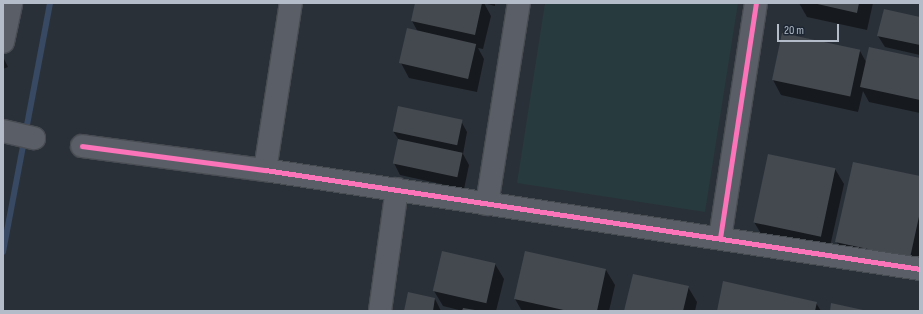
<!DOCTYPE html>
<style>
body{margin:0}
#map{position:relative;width:923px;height:314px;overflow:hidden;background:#2a3038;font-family:"Sofia Sans Condensed",sans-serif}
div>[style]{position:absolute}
.green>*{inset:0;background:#273a3e}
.shadow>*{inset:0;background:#0007}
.stream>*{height:6px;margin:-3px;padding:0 3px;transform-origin:3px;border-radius:3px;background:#384963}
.building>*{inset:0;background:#444950;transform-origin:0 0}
.roads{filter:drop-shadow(1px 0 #484c53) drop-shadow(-1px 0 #484c53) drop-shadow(0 1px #484c53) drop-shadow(0 -1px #484c53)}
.street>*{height:22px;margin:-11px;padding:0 11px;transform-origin:11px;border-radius:11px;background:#5a5e66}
.cycleway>*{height:5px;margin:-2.5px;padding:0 2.5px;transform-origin:2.5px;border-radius:2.5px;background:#fb73b8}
span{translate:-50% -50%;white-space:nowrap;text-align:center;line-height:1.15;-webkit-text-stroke:4px #1d2633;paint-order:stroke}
.frame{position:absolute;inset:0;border:4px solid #b4bcc9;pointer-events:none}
.scale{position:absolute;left:777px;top:24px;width:62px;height:18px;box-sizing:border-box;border:2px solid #b4bcc9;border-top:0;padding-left:5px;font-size:12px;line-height:14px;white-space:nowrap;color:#b4bcc9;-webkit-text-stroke:3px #1d2633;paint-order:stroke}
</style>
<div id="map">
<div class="green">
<i style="clip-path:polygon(545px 3px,738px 3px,705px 212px,517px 183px)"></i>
</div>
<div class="shadow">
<i style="clip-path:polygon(416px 3px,495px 3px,495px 6px,484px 3px,491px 16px,483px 49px,478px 48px,484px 59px,477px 92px,409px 78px,401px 63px,418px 32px,412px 21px)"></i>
<i style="clip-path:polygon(799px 3px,873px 3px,867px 30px,807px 17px)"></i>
<i style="clip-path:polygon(920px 18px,920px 55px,885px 47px,878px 36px)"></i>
<i style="clip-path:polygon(860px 51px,866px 62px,920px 59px,920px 113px,869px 102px,863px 91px,858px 112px,781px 95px,773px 80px)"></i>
<i style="clip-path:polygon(3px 57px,8px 67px,3px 69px)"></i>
<i style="clip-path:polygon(461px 121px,467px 132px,463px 154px,469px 165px,464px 189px,400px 175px,394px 163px,399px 140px,393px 131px)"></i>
<i style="clip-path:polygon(835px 169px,844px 184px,829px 251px,763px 237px,754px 222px)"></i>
<i style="clip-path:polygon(920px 177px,920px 273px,847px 259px,836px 241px)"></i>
<i style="clip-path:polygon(495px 264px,504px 279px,496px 311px,463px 311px,443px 306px,434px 291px)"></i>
<i style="clip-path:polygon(606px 270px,615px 285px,609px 311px,522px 311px,515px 299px)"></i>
<i style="clip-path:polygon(688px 287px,697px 302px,695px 311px,625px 311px)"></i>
<i style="clip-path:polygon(435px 299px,441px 311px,405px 311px)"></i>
<i style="clip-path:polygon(816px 303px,821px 311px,718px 311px)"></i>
</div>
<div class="stream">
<i style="left:3px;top:252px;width:253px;rotate:-79.3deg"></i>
</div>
<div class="building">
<i style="clip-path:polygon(415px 3px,482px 3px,475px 35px,411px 21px)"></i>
<i style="clip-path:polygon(813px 3px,859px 3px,857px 13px)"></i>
<i style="clip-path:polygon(884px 9px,920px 17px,920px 45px,877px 36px)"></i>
<i style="left:407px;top:28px;width:71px;height:36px;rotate:13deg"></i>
<i style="left:782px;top:33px;width:80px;height:48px;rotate:12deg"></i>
<i style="clip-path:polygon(869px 47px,920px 58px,920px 100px,860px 87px)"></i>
<i style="left:398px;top:106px;width:66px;height:26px;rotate:12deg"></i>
<i style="left:398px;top:139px;width:66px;height:25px;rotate:12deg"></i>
<i style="left:768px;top:154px;width:69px;height:70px;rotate:12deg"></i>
<i style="clip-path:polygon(853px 162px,920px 176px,920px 212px,910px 258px,835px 242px)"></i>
<i style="left:442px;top:251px;width:55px;height:41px;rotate:13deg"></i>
<i style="clip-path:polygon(525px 251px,606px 269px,597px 311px,568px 311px,514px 299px)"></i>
<i style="clip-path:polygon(633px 274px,689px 286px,683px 311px,624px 311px)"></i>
<i style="clip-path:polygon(723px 281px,817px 302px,815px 311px,717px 311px)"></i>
<i style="clip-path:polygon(408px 292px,435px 298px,433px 311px,404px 311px)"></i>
<i style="clip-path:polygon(831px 303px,863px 310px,863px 311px,830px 311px)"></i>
<i style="clip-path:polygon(463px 308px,475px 310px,475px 311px,462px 311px)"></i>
</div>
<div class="roads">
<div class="street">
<i style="left:3px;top:42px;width:40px;rotate:-78deg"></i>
<i style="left:3px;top:131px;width:32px;rotate:13deg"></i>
<i style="left:82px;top:146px;width:185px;rotate:7.5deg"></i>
<i style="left:265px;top:170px;width:662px;rotate:8.59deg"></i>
<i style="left:265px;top:170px;width:169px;rotate:-81.2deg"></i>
<i style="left:487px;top:204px;width:204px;rotate:-81deg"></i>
<i style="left:720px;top:238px;width:238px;rotate:-81.3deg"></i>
<i style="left:380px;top:311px;width:123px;rotate:-82.1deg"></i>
</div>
</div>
<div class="cycleway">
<i style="left:82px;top:146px;width:185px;rotate:7.5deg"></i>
<i style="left:265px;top:170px;width:662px;rotate:8.59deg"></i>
<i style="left:720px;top:238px;width:238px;rotate:-81.3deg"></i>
</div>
<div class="frame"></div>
<div class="scale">20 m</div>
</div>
